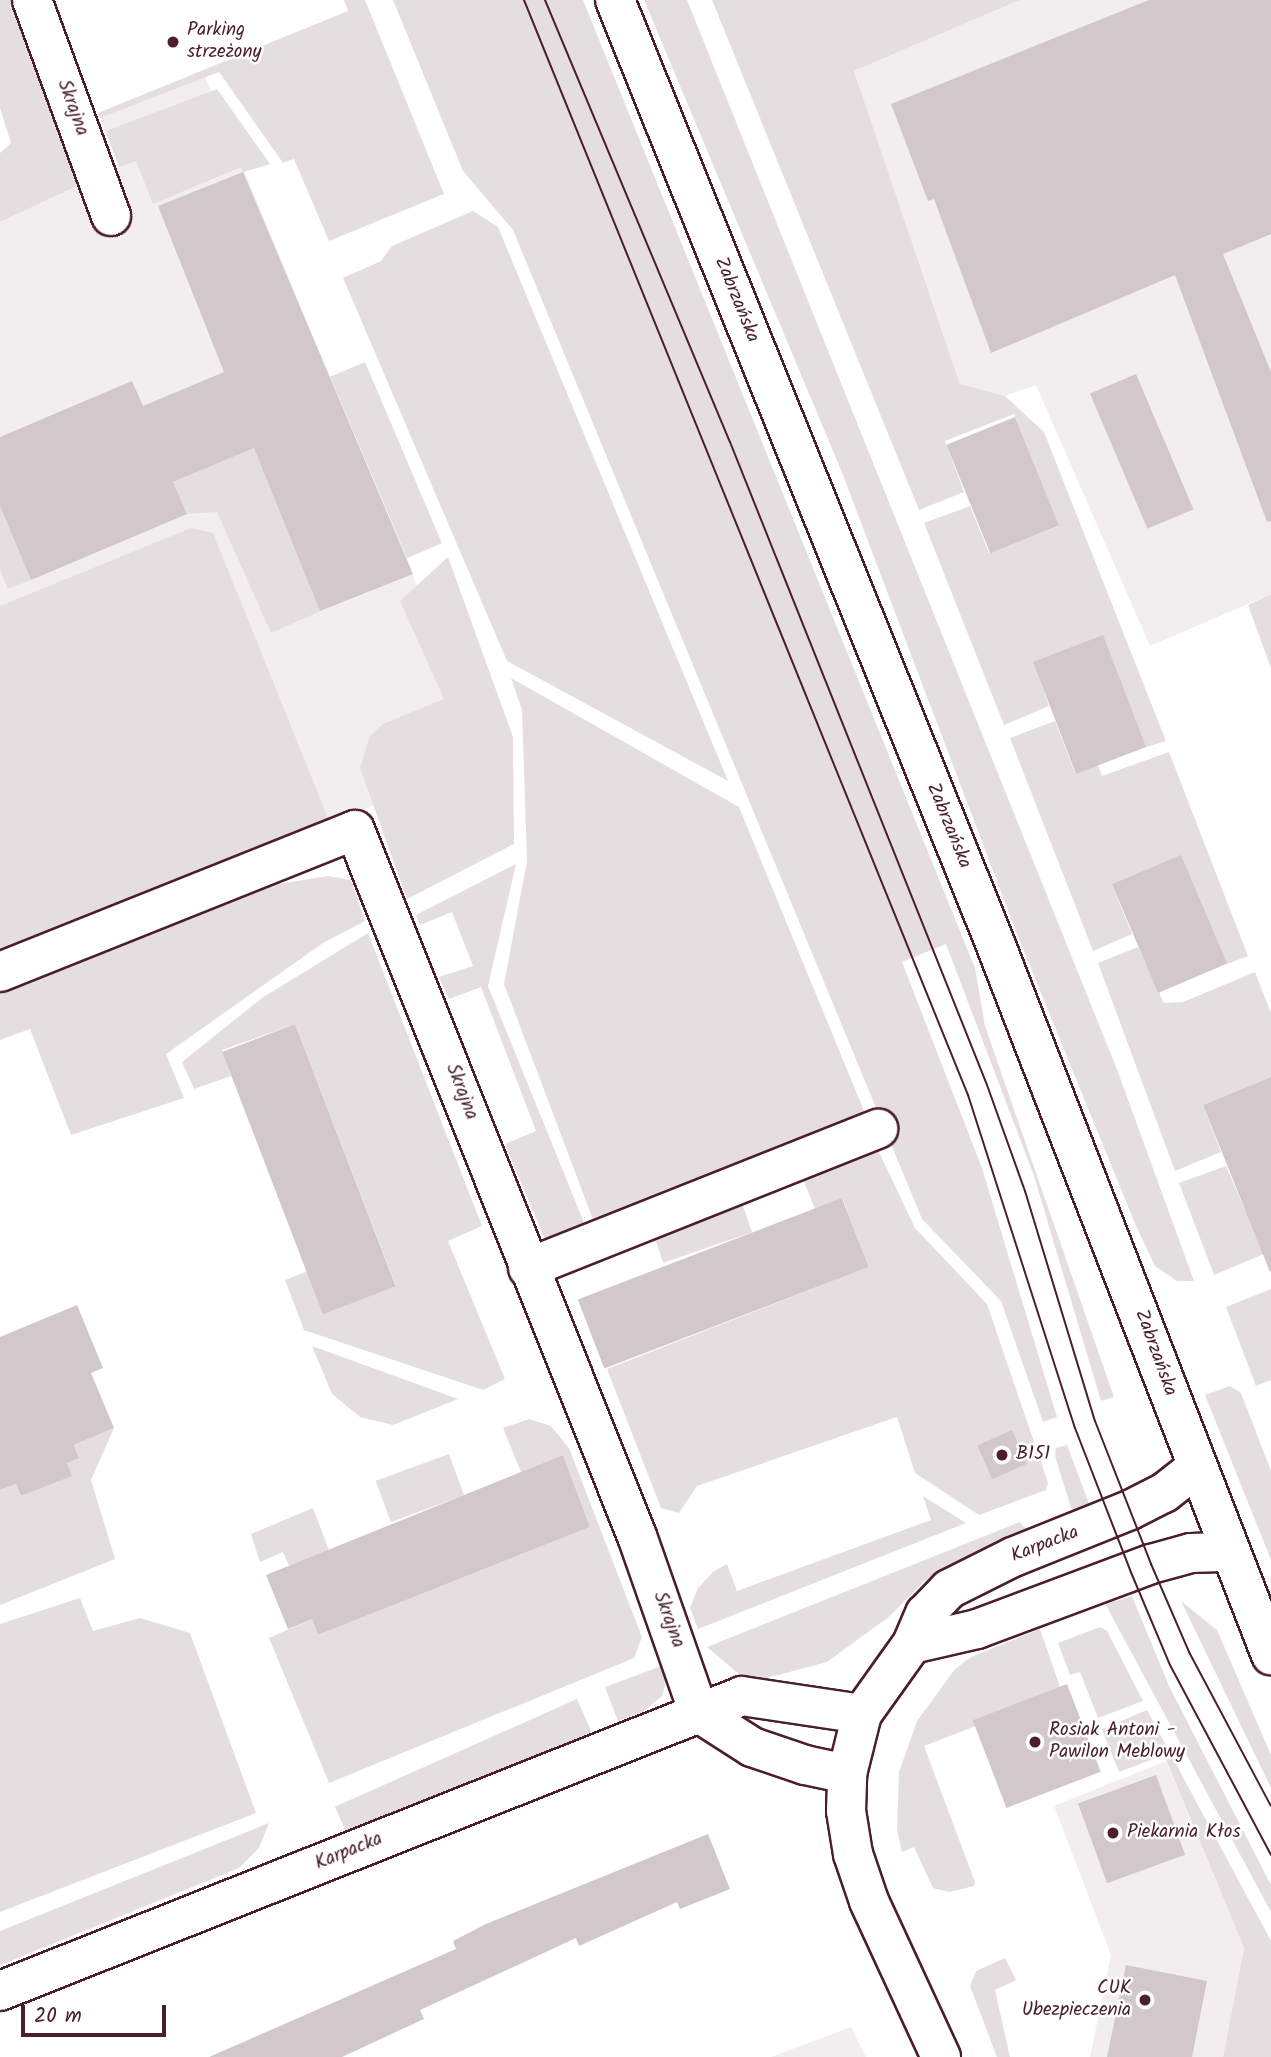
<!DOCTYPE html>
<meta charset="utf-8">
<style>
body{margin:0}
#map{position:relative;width:1271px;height:2057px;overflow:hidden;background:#fff;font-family:Kalam,sans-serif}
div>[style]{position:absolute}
.built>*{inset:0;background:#f2eeef}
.green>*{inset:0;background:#e5dee0;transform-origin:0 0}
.building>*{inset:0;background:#d2c7cb;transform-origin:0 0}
.roads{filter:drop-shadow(2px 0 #4a1f2b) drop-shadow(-2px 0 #4a1f2b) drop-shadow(0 2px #4a1f2b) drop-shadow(0 -2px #4a1f2b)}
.street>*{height:38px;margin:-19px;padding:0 19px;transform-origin:19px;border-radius:19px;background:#fff}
.secondary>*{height:38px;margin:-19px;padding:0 19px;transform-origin:19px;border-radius:19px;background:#fff}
.tram>*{height:2px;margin:-1px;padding:0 1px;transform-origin:1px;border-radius:1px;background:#4a1f2b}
.dots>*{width:19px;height:19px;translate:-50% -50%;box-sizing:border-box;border:4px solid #fff;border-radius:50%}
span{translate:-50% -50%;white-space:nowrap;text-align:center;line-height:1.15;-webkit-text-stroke:5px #fff;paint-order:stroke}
.poi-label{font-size:19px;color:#4a1f2b}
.left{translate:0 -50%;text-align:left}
.right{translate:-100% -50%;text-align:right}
.street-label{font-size:19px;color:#4a1f2b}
.scale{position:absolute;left:21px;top:2005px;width:145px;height:32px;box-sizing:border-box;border:4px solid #4a1f2b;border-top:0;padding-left:9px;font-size:21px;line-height:24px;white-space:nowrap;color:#4a1f2b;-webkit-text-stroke:5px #fff;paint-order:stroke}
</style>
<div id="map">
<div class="built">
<i style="clip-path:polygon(1020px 0,1271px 0,1271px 594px,1150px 646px,1036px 385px,1005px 396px,960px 384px,854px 71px)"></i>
<i style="clip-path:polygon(203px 72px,417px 586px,430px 576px,497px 756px,0 955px,0 222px,119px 167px,98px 113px)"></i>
<i style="clip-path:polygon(1166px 1761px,1244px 1948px,1223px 2057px,1090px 2057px,1111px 1955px,1054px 1806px)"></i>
<i style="clip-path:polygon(851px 2027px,866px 2057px,771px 2057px)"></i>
</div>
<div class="green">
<i style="clip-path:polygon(0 0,14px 0,84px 183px,0 222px,0 153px,11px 143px,0 108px)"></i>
<i style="clip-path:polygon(344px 0,365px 0,444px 194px,329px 241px,294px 159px,283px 163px,219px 72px,100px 118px,98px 113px,348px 11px)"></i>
<i style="clip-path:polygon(393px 0,583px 0,975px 968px,985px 1026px,1114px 1397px,1101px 1401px,1034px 1176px,946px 944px,902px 962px,982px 1168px,1057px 1417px,1043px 1422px,1001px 1301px,922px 1219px,513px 230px,463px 171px)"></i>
<i style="clip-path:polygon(644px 0,687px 0,1118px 1072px,1194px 1281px,1177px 1281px,1155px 1266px,1136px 1226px,1017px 934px,841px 470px)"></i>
<i style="clip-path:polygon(712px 0,1020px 0,854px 71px,960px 384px,1005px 396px,1044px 432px,1166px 741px,1146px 747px,1034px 662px,1049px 706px,1004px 725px,924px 523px,970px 506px,989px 553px,1058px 526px,1014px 414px,945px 441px,964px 492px,919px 510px)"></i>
<i style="clip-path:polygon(217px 89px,270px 164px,243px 172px,241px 167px,153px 204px,136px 161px,119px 167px,106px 131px)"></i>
<i style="clip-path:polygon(473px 211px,498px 227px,728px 781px,507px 661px,343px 278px,381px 261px,392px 246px)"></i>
<i style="left:365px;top:362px;width:197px;height:38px;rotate:67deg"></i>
<i style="clip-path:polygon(254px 448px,321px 611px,271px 633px,217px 512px,187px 514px,173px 482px)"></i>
<i style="clip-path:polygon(0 506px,31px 580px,8px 589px,0 570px)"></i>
<i style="clip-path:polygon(191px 528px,213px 533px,330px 823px,0 955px,0 606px)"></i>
<i style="clip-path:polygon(448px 557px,513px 737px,514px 844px,407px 899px,360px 768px,370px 736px,383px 724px,444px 699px,400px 601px)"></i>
<i style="clip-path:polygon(1271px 594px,1271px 668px,1248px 605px)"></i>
<i style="clip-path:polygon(511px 678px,739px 807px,869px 1123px,594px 1222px,504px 984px,527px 861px,522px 710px)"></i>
<i style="clip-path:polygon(1055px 721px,1075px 773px,1098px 765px,1102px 776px,1169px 752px,1248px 956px,1227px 964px,1180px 856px,1112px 885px,1132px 934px,1093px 951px,1010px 738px)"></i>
<i style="clip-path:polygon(516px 864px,488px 986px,585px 1225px,545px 1239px,505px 1144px,536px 1131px,481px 987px,449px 999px,439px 977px,473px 966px,452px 912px,420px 925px,416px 915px)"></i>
<i style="clip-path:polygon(328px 876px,351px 880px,365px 921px,323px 943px,166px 1054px,184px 1098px,71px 1135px,30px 1029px,0 1040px,0 988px,236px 891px)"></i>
<i style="clip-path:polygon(368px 933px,482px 1226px,448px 1241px,505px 1379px,483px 1390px,304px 1330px,285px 1280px,308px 1271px,324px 1313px,396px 1286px,295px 1024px,222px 1050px,231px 1076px,194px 1089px,182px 1062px,262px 998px)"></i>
<i style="clip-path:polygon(1138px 947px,1164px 1003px,1183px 1002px,1255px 972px,1271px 1013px,1271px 1077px,1203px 1105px,1221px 1152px,1175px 1171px,1098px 963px)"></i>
<i style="clip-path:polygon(878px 1150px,915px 1228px,987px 1304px,1048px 1483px,1046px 1490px,979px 1515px,915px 1473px,897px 1417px,697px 1486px,679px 1513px,661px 1508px,607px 1369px,868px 1267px,843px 1199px,815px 1209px,803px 1179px)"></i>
<i style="clip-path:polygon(1226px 1166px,1245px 1210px,1271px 1199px,1271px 1251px,1214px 1275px,1179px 1183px)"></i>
<i style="left:741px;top:1200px;width:34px;height:94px;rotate:71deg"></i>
<i style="clip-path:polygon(1271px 1289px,1271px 1380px,1256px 1386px,1226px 1307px)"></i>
<i style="clip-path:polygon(312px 1346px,458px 1399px,393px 1425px,360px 1417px,332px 1394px)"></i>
<i style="clip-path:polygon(1230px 1386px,1241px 1393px,1271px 1471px,1271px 1560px,1205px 1395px)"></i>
<i style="clip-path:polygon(529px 1419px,551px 1426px,569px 1448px,642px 1637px,634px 1658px,329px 1783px,269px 1638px,312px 1619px,318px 1635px,590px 1527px,563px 1455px,521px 1472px,503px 1428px)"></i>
<i style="clip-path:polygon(114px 1428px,91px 1480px,115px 1559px,0 1605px,0 1490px,16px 1484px,21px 1496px,71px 1476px,67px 1463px,79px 1457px,74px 1445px)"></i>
<i style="clip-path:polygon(1067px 1445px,1090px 1506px,1073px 1514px,1055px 1456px,1056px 1448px)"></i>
<i style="left:449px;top:1454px;width:44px;height:78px;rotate:70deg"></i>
<i style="clip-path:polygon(923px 1496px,966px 1523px,698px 1629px,690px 1608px,698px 1588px,713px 1572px,727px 1564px,737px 1591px,931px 1520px)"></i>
<i style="clip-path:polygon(313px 1508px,329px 1550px,289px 1566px,283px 1552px,260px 1562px,251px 1534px)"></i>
<i style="clip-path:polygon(1020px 1522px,1028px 1532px,924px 1581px,890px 1616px,827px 1662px,763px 1679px,740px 1675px,707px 1647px)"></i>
<i style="clip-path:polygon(1132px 1596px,1169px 1686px,1271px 1885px,1271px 1912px,1109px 1611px,1106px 1604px)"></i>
<i style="clip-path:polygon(80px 1598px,93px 1631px,140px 1618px,190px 1633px,256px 1813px,0 1912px,0 1624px)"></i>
<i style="clip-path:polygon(1181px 1601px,1217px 1630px,1271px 1755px,1271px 1788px)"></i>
<i style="clip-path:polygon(1100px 1627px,1107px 1631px,1143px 1701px,1098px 1718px,1080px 1672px,1070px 1675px,1058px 1643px)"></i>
<i style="clip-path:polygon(1040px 1629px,1060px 1687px,974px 1720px,976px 1726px,924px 1746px,975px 1882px,974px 1886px,949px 1892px,933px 1888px,914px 1847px,902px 1852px,897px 1830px,899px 1772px,917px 1721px,955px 1669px,971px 1657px)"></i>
<i style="clip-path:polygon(667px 1664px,669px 1672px,662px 1696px,643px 1712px,618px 1721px,605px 1687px)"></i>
<i style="left:577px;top:1699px;width:36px;height:265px;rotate:66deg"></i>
<i style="clip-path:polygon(1147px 1710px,1271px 1941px,1271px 2057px,1223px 2057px,1244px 1948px,1164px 1755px,1119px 1772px,1102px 1729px)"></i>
<i style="clip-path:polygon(269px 1823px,259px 1848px,239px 1868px,0 1965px,0 1931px)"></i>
<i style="clip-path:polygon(1005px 1958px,1016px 1980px,995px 1990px,1010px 2057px,997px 2057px,970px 1986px,976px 1971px)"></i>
</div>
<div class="building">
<i style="clip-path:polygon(1149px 0,1271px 0,1271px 234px,1223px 254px,1271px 372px,1271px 521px,1267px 522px,1175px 275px,991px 353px,934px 199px,928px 201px,891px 104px)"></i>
<i style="clip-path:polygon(243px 172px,413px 574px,320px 611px,254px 448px,173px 482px,187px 514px,31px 580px,0 506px,0 437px,132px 381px,143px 406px,224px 372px,158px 206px)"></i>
<i style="left:1136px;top:374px;width:147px;height:50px;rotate:67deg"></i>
<i style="left:1015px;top:417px;width:117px;height:74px;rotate:68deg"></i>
<i style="left:1103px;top:635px;width:120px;height:75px;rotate:69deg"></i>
<i style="left:1181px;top:855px;width:118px;height:75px;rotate:67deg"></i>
<i style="left:295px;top:1024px;width:281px;height:78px;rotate:69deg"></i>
<i style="clip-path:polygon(1271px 1077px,1271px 1271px,1270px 1272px,1203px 1105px)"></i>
<i style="left:842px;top:1198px;width:74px;height:283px;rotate:69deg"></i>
<i style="clip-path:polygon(77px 1305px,103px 1368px,91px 1373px,114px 1428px,74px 1445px,79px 1458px,67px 1463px,72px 1476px,21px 1496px,16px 1484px,0 1490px,0 1337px)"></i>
<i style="left:1012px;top:1430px;width:37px;height:38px;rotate:66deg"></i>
<i style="clip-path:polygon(563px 1455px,590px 1527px,318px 1635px,312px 1619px,288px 1629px,266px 1575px)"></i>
<i style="left:1067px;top:1684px;width:94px;height:101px;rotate:69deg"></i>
<i style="left:1156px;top:1775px;width:85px;height:83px;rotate:70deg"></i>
<i style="clip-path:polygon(708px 1834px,730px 1889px,680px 1909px,677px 1902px,579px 1946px,576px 1938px,420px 2010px,424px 2019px,342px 2057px,209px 2057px,456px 1949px,453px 1941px,486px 1924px)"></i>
<i style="clip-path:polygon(1126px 1965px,1207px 1981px,1192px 2057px,1107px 2057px)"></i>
</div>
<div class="roads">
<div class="street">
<i style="left:32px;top:0;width:230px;rotate:69.9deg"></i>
<i style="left:0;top:972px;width:382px;rotate:-21.8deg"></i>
<i style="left:355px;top:830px;width:760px;rotate:68.23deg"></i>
<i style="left:637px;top:1536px;width:188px;rotate:70.7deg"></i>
<i style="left:528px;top:1268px;width:377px;rotate:-21.7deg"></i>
<i style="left:912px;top:1644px;width:67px;rotate:-13deg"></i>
<i style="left:977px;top:1629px;width:186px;rotate:-20.5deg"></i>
<i style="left:1151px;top:1564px;width:41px;rotate:-15.4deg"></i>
<i style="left:1191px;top:1553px;width:38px;rotate:-2deg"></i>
<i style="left:699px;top:1713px;width:63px;rotate:32.7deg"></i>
<i style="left:752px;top:1747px;width:56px;rotate:18.8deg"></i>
<i style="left:805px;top:1765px;width:43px;rotate:12.1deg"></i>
<i style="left:0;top:1991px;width:798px;rotate:-21.68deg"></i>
<i style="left:742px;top:1696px;width:121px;rotate:8.5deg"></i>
<i style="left:941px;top:2057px;width:172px;rotate:-114.8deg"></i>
<i style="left:869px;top:1901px;width:50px;rotate:-108.8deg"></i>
<i style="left:853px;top:1854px;width:44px;rotate:-99.2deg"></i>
<i style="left:846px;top:1811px;width:37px;rotate:-88deg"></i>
<i style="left:847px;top:1774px;width:62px;rotate:-76deg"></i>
<i style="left:862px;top:1714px;width:86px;rotate:-54.5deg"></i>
<i style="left:912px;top:1644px;width:33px;rotate:-67deg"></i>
<i style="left:925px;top:1614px;width:35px;rotate:-46deg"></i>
<i style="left:949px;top:1589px;width:72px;rotate:-26.6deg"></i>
<i style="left:1013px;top:1557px;width:126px;rotate:-21.9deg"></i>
<i style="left:1130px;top:1510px;width:38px;rotate:-27deg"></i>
<i style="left:1164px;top:1493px;width:42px;rotate:-38.2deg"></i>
</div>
<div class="secondary">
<i style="left:615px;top:0;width:1017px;rotate:68.05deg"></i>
<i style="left:995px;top:943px;width:764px;rotate:68.81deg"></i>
</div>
</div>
<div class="tram">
<i style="left:524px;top:0;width:1182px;rotate:67.93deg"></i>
<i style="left:968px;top:1095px;width:350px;rotate:72.2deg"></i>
<i style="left:1075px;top:1428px;width:152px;rotate:68.8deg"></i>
<i style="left:1130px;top:1570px;width:103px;rotate:67.2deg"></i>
<i style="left:1170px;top:1665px;width:215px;rotate:62deg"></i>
<i style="left:545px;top:0;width:479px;rotate:67.3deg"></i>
<i style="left:730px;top:442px;width:692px;rotate:68.21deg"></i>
<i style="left:987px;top:1085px;width:113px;rotate:70.3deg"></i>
<i style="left:1025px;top:1191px;width:240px;rotate:73.1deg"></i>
<i style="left:1095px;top:1421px;width:154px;rotate:68.6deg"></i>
<i style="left:1151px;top:1564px;width:96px;rotate:66.6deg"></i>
<i style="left:1189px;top:1652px;width:174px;rotate:62deg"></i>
</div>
<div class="dots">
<i style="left:173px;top:42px;background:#4a1f2b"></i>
<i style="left:1002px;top:1455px;background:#4a1f2b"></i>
<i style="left:1035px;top:1742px;background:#4a1f2b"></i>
<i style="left:1113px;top:1833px;background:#4a1f2b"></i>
<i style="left:1145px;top:2000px;background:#4a1f2b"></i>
</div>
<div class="poi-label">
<span class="left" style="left:187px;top:42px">Parking<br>strzeżony</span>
<span class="left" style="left:1016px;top:1455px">B151</span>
<span class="left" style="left:1049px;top:1742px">Rosiak Antoni -<br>Pawilon Meblowy</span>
<span class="left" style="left:1127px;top:1833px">Piekarnia Kłos</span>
<span class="right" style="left:1131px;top:2000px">CUK<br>Ubezpieczenia</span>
</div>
<div class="street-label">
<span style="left:72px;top:108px;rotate:70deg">Skrajna</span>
<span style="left:736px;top:300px;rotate:68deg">Zabrzańska</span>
<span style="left:948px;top:826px;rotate:68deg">Zabrzańska</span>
<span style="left:461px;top:1092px;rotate:69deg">Skrajna</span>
<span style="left:1155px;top:1353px;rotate:70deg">Zabrzańska</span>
<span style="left:1045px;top:1545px;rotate:-21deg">Karpacka</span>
<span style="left:668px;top:1620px;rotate:70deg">Skrajna</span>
<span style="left:349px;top:1852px;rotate:-22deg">Karpacka</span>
</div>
<div class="scale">20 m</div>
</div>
